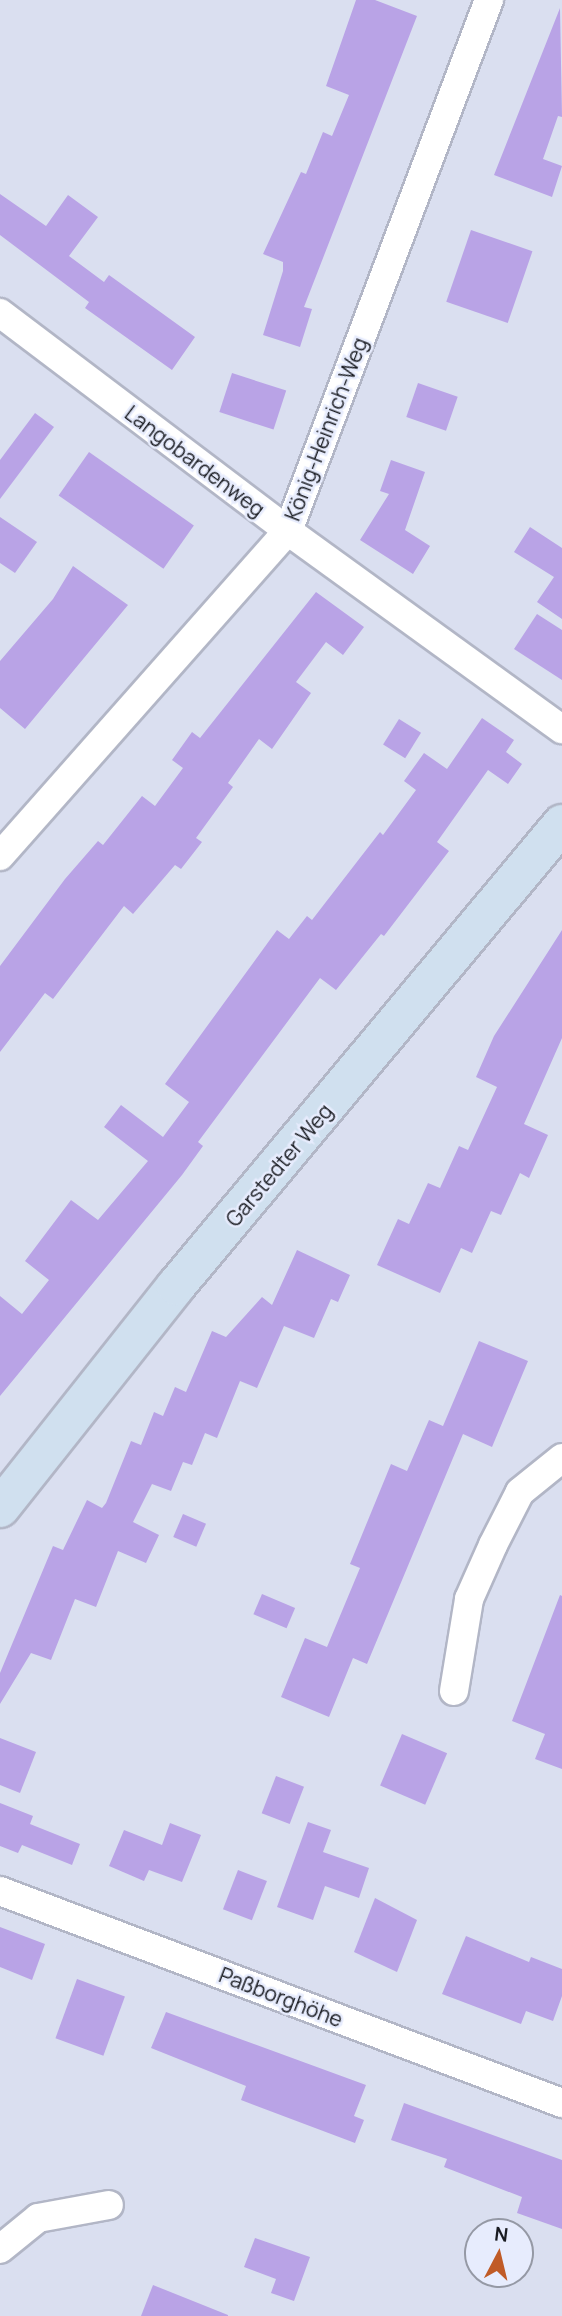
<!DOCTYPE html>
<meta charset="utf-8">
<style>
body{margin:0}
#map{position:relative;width:562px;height:2316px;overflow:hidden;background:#dadff0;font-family:Manrope,sans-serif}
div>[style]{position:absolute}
.building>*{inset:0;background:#b9a3e6;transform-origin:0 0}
.roads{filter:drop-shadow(2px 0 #b2b6c6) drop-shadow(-2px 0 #b2b6c6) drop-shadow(0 2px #b2b6c6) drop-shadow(0 -2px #b2b6c6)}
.minor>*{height:28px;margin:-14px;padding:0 14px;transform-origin:14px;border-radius:14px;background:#fff}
.secondary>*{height:38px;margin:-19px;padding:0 19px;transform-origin:19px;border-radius:19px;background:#d0e0ef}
span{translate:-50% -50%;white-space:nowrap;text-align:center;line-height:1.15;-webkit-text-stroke:5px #e7ecfd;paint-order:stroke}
.street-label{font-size:21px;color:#1a1c22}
.north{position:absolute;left:464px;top:2218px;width:70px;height:70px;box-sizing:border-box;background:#e7ecfd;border:2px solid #9599a5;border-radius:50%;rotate:7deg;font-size:19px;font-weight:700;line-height:28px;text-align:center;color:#1a1c22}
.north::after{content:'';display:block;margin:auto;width:24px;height:32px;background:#c05b27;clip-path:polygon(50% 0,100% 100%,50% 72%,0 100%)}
</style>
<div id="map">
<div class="building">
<i style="clip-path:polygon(356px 0,375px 0,417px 16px,304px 307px,312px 309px,300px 347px,263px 335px,283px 271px,283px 262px,263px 254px,301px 172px,306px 174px,323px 132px,332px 136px,349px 95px,326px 86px)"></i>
<i style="clip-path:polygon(560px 8px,562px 117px,558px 116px,543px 159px,562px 166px,552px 197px,494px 175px)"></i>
<i style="clip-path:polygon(0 194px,46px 226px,68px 195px,98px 217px,69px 256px,104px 282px,109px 275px,195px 337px,172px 370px,85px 308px,89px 302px,0 235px)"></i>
<i style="left:471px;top:230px;width:65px;height:76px;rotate:19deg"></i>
<i style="left:232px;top:373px;width:57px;height:41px;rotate:18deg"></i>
<i style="left:418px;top:383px;width:42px;height:36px;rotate:19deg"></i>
<i style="clip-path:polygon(35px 413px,54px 427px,0 499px,0 460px)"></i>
<i style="left:89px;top:452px;width:128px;height:53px;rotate:35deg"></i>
<i style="clip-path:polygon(391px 460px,425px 472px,405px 530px,430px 546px,413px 574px,360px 540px,389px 494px,380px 491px)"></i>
<i style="clip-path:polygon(0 517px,37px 542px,15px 573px,0 563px)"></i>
<i style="clip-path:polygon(530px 527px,562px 548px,562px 619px,537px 602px,554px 577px,514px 552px)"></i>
<i style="clip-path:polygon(73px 566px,128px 605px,25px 729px,0 708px,0 661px,53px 599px)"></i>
<i style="clip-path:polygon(316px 592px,364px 627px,343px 655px,326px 642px,296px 682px,311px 693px,272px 749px,259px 739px,228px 783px,233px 787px,196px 838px,202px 842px,181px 869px,175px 865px,133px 914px,124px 906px,53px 999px,45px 993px,0 1052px,0 966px,65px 879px,98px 841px,103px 845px,142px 796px,155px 806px,183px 768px,172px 760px,192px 732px,200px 738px)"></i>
<i style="clip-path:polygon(537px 614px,562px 630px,562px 680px,514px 649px)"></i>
<i style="clip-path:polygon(482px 718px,514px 740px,506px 752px,522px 764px,508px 784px,488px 770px,437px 842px,449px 851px,384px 936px,381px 934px,336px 990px,320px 978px,198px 1142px,203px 1146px,182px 1175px,0 1396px,0 1296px,22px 1314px,49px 1280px,25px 1261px,71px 1200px,98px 1220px,148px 1161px,104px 1127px,121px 1105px,163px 1137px,189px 1102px,165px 1084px,277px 930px,289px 939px,307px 916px,312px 920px,380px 832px,383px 835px,416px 790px,404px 781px,424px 753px,447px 769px)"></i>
<i style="left:399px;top:719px;width:26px;height:30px;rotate:32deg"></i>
<i style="clip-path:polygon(562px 930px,562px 1038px,524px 1124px,548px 1135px,529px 1178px,520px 1173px,501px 1215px,491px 1211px,472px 1253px,461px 1248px,440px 1293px,377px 1265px,398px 1219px,409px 1224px,428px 1183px,440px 1188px,459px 1146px,468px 1150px,497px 1087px,476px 1077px,494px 1036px)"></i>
<i style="clip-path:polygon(297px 1250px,350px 1275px,338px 1302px,331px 1299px,314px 1338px,284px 1326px,257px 1388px,240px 1381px,217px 1438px,205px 1433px,192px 1465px,183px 1462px,171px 1491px,152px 1484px,133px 1522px,159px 1535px,146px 1563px,118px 1551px,96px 1607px,75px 1599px,51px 1660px,31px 1653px,0 1704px,0 1673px,53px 1546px,63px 1550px,87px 1500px,102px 1508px,106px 1503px,131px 1441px,141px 1445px,154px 1412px,163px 1416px,175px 1387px,186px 1392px,212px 1331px,226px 1337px,262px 1297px,272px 1305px)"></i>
<i style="clip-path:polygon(479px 1341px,528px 1361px,492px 1447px,463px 1434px,367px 1664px,353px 1658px,329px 1717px,281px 1697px,305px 1638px,327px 1647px,360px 1568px,350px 1564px,391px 1464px,407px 1471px,429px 1420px,443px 1426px)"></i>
<i style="left:183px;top:1514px;width:25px;height:25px;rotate:23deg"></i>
<i style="left:262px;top:1594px;width:36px;height:22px;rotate:23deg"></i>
<i style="clip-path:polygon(560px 1595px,562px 1596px,562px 1769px,535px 1759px,545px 1734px,512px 1721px)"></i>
<i style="left:402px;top:1734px;width:49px;height:56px;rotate:23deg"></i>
<i style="clip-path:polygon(0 1738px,36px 1752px,20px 1793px,0 1785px)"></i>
<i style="left:276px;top:1776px;width:30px;height:40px;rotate:21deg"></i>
<i style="clip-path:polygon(0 1803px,33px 1816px,30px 1824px,80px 1844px,72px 1865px,22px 1845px,18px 1853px,0 1846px)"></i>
<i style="clip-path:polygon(308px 1822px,331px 1830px,323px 1852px,369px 1868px,359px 1898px,325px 1886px,313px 1920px,277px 1907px)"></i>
<i style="clip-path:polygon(170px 1823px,201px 1835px,182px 1882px,149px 1870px,144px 1881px,109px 1866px,124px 1830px,162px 1845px)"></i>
<i style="left:238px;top:1870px;width:31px;height:42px;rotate:21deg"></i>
<i style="clip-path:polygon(375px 1898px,417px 1920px,397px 1972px,354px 1952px)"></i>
<i style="clip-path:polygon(0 1927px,45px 1944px,32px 1980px,0 1967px)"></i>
<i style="clip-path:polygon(466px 1936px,529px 1962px,531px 1957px,562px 1969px,562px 1996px,553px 2021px,526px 2011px,521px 2024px,442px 1994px)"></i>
<i style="left:77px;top:1979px;width:51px;height:63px;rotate:20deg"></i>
<i style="clip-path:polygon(166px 2012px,366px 2085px,354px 2116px,364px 2120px,355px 2143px,241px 2100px,246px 2086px,151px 2048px)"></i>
<i style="clip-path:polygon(404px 2103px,562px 2160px,562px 2229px,517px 2213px,522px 2197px,444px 2167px,447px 2159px,391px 2140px)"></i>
<i style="clip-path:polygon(255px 2238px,310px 2257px,294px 2301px,271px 2293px,276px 2279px,244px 2267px)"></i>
<i style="clip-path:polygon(153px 2285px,228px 2315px,228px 2316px,141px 2316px)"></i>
</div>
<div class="roads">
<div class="minor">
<i style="left:0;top:313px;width:361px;rotate:37.1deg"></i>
<i style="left:288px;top:531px;width:338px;rotate:35.9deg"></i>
<i style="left:0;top:856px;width:434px;rotate:-48.5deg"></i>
<i style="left:288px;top:531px;width:568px;rotate:-69.27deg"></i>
<i style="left:454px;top:1691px;width:93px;rotate:-80.7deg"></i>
<i style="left:469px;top:1599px;width:59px;rotate:-66deg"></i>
<i style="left:493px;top:1545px;width:59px;rotate:-63deg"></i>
<i style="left:520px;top:1492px;width:54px;rotate:-39deg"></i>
<i style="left:0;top:1891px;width:601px;rotate:20.67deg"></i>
<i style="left:0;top:2249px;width:49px;rotate:-39.2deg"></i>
<i style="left:38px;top:2218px;width:72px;rotate:-10.4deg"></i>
</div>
<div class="secondary">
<i style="left:0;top:1508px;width:283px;rotate:-51.6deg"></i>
<i style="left:176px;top:1286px;width:602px;rotate:-50.12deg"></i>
</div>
</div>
<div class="street-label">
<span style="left:326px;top:429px;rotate:-69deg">König-Heinrich-Weg</span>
<span style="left:195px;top:461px;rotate:37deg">Langobardenweg</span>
<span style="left:279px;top:1165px;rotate:-50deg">Garstedter Weg</span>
<span style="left:281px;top:1997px;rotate:21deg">Paßborghöhe</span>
</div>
<div class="north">N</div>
</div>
